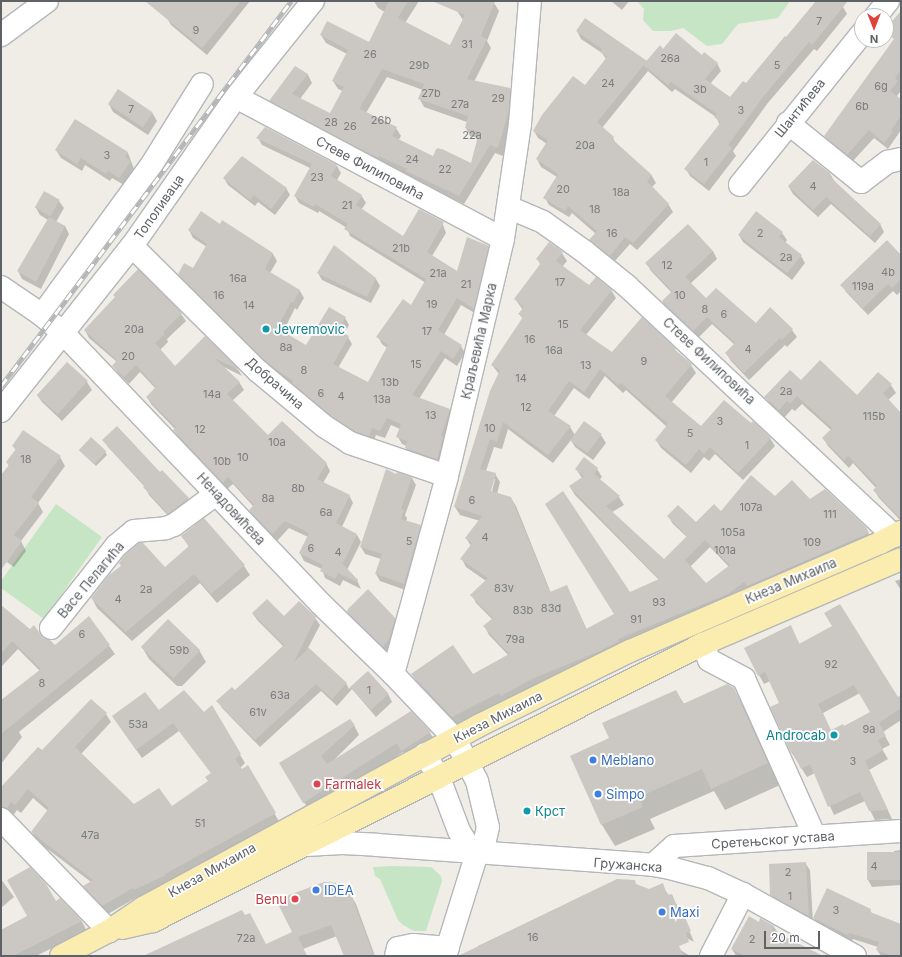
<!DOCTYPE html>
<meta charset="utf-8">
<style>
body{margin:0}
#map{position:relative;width:902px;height:957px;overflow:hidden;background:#efede6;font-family:Inter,sans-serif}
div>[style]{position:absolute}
.green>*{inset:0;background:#c6e5c4}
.shadow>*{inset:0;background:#0003}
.building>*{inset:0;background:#cbc8c4;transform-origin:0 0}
.roads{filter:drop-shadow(1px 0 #b4b7ba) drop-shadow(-1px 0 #b4b7ba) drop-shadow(0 1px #b4b7ba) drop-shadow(0 -1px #b4b7ba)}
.minor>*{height:22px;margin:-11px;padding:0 11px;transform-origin:11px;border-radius:11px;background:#fff}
.major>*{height:22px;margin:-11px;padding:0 11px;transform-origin:11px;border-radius:11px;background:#fbecb0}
.rail>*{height:4.5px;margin-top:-2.25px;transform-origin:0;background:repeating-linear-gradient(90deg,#fff 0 9px,#b4b5b6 0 18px);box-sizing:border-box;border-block:1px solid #b4b5b6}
.dots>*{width:11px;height:11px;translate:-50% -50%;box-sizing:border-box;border:2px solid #fff;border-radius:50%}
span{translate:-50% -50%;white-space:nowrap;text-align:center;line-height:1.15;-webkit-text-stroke:3.5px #fff;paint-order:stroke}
.number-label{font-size:11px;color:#797c7e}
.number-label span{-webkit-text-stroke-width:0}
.street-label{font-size:13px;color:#5e6266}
.culture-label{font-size:13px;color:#0d838f}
.left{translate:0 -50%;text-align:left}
.right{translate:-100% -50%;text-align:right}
.shop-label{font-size:13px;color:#366cbe}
.health-label{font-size:13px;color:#be3a42}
.frame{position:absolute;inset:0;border:2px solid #5e6266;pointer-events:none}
.north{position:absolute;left:854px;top:8px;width:40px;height:40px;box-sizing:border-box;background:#fff;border:1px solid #bfc0c2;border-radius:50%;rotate:180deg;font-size:11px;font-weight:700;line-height:16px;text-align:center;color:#5e6266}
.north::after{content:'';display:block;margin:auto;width:14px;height:18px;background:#e1413b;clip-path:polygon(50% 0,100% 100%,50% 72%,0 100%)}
.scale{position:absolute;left:764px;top:931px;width:56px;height:18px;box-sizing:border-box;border:2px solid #5e6266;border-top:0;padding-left:5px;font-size:12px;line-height:14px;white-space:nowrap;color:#5e6266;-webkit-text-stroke:3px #fff;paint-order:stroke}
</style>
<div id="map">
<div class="green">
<i style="clip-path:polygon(637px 1px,790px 1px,778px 18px,738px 24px,722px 44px,707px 46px,683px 28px,671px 31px,653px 31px,643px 20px,644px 9px)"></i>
<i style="clip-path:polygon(56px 504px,102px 537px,44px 619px,1px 588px,1px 581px)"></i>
<i style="clip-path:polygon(392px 866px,431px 867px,441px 876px,442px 881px,426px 931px,414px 931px,403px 925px,398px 920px,380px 879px,375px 876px,373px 867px)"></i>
</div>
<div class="shadow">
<i style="clip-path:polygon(180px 1px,250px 1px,207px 55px,171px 25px,167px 18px)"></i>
<i style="clip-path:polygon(evenodd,374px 1px,419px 1px,405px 23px,450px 46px,463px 20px,457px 11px,461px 1px,490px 1px,494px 3px,499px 11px,487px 41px,491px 48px,474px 82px,510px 89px,515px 98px,513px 119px,503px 156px,495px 153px,464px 204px,412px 179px,410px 176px,275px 109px,270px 101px,295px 67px,308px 75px,312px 83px,300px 99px,330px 114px,343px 91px,338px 89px,333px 81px,347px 54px,326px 43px,321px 35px,369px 44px,385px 12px,378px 8px,374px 1px,387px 77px,423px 90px,419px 98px,424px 107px,467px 122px,466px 128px,470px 136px,479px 138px,471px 165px,438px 148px,433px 158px,398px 141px,401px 136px,396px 128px,366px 113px,387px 77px)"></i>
<i style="clip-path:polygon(611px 1px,629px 1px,622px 10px)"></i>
<i style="clip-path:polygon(817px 1px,836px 1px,843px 7px,847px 14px,817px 51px,814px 49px,767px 104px,733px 151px,736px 156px,709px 191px,690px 176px,686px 169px,720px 125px,716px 117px,675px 89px,672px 92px,648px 71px,602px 128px,613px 138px,616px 144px,652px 176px,656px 183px,652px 187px,668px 204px,673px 212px,637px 250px,630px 244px,614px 262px,595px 247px,591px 240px,596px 234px,572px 213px,569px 217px,549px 205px,545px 198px,557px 177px,541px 167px,537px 159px,547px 144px,538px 138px,534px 131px,585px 87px,606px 59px,602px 53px,581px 39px,577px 31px,646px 61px,664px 50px,702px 56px,717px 63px,721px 71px,710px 84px,731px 98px,746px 84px,786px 39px)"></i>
<i style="clip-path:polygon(901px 39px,901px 91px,896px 97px,901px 100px,901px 130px,888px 149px,874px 138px,852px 162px,829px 144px,825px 136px)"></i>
<i style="clip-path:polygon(118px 90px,153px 114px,157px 121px,148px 135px,113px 112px,109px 104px)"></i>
<i style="clip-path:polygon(75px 120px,128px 153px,134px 169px,124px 185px,112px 178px,110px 181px,85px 165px,82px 171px,61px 158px,56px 150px)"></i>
<i style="clip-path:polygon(258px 138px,337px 166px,341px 173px,337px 180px,361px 195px,366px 203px,361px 210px,403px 237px,442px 222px,446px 233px,432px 256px,458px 272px,488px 246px,492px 254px,478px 315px,461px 305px,444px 335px,461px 346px,465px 353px,457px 366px,445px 358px,419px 399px,449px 410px,454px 417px,441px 466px,410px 456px,406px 448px,407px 446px,402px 444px,398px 437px,400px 429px,391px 425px,385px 438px,376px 435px,373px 443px,337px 423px,297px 390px,294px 385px,272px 369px,184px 282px,179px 274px,193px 269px,207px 247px,193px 238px,189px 230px,220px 225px,222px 222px,273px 254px,277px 261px,270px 273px,300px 291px,304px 298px,297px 310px,295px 308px,283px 332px,306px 346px,345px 318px,349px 325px,344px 334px,348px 337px,352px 344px,338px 368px,368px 383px,387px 348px,382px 344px,378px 337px,411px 307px,426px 283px,350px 236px,347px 228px,319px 211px,318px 213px,299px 203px,295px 196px,310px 168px,262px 145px)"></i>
<i style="clip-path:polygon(830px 174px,835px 182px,880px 224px,884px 232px,875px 243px,831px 204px,818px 217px,793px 194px,789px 187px)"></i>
<i style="clip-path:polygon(224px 178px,286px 188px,290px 195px,275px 215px,258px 202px,255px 206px,228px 185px)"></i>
<i style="clip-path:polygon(59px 201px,64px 208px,56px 222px,65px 226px,69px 234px,41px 289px,22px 279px,18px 271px,48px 220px,40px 215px,36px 208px)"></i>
<i style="clip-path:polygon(782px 233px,787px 240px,785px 243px,801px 256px,805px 263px,792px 280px,743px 242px,739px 235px)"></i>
<i style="clip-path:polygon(334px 247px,376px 279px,380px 286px,371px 303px,322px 280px,318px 273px)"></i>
<i style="clip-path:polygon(713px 251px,717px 259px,690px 284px,706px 300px,756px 324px,792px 330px,797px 337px,787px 347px,785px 345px,749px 380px,731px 361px,726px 353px,735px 345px,712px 324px,698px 338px,667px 309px,663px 302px,672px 293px,651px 271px,647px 264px)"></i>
<i style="clip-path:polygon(evenodd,562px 253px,567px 261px,562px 267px,589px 286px,611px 290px,616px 298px,586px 335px,612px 354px,675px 350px,691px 365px,696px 373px,671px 403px,701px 427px,770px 438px,775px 446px,743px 480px,715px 454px,709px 461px,704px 457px,691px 473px,661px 448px,656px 440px,667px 427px,626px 390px,623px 393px,605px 376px,589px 399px,574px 388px,554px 416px,570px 427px,575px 435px,584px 422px,601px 435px,606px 443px,593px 460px,575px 447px,571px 440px,553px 463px,508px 429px,502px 449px,494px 447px,486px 471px,495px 474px,500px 482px,497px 494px,511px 498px,516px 506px,551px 593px,567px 586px,587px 630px,615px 615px,629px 593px,659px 580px,575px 495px,570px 487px,582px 478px,576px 469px,597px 469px,602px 477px,599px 480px,619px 497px,624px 505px,612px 512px,664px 560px,687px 537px,673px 524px,668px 516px,696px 523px,721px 512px,775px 497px,810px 501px,865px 528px,873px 541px,506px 703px,504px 700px,457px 725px,417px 682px,412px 674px,473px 675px,509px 656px,489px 635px,485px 627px,493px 620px,476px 603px,472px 595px,486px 581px,466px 567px,462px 559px,471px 546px,466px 538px,480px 521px,460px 515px,455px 507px,499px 374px,492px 365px,523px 319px,520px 315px,523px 310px,515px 299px,541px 265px,537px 259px,562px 253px,493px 479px,495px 479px,491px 496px,489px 495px,493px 479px,562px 253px,710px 547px,729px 567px,706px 584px,690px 567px,710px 547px)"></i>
<i style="clip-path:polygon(901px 256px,901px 291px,897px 295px,893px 291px,868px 315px,846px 292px,842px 285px)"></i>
<i style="clip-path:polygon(138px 271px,181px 314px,186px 321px,167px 339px,168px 342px,160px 350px,175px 367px,205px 337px,239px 371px,242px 376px,224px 367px,239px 382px,244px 390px,232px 401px,268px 437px,326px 463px,330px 471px,323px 483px,349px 495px,353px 503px,342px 527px,357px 535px,361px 542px,347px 570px,357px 580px,361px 589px,343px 580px,340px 586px,325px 578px,322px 569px,304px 561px,300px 553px,308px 537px,289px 528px,277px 541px,254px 518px,250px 510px,253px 506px,233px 484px,227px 489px,179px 438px,174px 430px,175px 429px,151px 404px,147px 397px,155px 388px,140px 372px,129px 384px,118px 373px,114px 366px,117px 362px,89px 338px,85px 330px,116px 297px)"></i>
<i style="clip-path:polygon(67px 363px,87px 382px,92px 390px,62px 421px,42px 402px,37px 395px)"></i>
<i style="clip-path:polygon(801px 381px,857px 397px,891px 385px,896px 393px,888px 400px,901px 415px,901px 521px,879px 498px,874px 490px,876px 488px,853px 463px,849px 468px,828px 446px,823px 438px,831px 430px,802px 404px,795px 411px,792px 409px,784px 418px,770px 405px,766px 397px)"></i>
<i style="clip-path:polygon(104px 440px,160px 474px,162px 471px,188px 499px,192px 507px,173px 521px,149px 495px,145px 487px,108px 447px)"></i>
<i style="clip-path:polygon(13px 446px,60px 457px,65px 466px,38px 503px,43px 512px,21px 541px,26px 551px,14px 567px,1px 558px,1px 477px,9px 466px,7px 462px,16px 450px)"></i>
<i style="clip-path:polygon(80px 450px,105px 451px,107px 455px,96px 466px)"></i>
<i style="clip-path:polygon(398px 473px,412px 478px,416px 485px,405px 515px,407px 518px,406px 522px,420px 526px,424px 533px,408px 591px,380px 581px,376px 574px,381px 559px,365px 554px,361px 547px)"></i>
<i style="clip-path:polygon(204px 520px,244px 566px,250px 575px,217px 603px,200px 583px,132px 641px,97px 608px,92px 598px,122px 566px,165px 568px,189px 547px,182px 536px)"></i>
<i style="clip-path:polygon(901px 579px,901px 590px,895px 581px)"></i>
<i style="clip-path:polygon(368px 591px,394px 617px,399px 625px,388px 654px,352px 619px,347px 611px)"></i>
<i style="clip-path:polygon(1px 607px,30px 631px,55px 647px,89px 618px,115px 654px,19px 732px,22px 737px,1px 764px,1px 707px,40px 671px,18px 649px,1px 667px)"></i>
<i style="clip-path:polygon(253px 614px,284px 617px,315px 618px,320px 625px,308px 648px,346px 683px,349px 689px,367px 672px,388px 694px,392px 702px,376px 717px,352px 689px,337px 706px,321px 691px,260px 747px,222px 708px,218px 701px,235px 692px,284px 647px,258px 621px)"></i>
<i style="clip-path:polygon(evenodd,795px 635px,800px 645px,897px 699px,901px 697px,901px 720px,883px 732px,890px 745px,882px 749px,888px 759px,869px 770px,892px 819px,875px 820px,865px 801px,834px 815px,815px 773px,807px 777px,792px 753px,772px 707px,781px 703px,770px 681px,764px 684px,759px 675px,795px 635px,860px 693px,871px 713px,844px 728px,831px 731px,823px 713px,860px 693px)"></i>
<i style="clip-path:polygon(142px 647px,199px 650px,206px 662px,182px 686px,177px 686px,149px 659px)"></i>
<i style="clip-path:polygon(734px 689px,746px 711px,780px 785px,725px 810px,714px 791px,650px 819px,655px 829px,615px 846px,602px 825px,571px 756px,610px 739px,676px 691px,684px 704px)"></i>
<i style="clip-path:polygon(211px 707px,245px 763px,240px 768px,242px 770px,247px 767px,280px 823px,140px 898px,139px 896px,108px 914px,89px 895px,84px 886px,91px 882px,37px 841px,32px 832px,48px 811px,33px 798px,21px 813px,17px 810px,12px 817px,1px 817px,1px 788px,42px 752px,106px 714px,111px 722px,81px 754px,134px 805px,172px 807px,209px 782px,212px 774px,179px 731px,142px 758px,113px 717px,158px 712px,204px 714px)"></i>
<i style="clip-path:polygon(411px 712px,430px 733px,436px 742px,408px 760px,403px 752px,310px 812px,286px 773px,354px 725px,359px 735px,333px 761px)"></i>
<i style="clip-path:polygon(901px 850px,901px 885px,872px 887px,868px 880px,868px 853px,894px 853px,894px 851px)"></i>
<i style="clip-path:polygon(805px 863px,810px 870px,813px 923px,775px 902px,771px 894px)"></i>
<i style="clip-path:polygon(1px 879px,14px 897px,1px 908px)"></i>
<i style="clip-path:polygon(618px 879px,649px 890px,662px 885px,669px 896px,671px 895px,682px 914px,694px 942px,669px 929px,663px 939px,690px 956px,475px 956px,478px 946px)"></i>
<i style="clip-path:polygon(324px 883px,332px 883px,344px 886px,349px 892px,356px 904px,375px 956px,345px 956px,337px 936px,303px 949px,307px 956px,288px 956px,293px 933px)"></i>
<i style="clip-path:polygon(60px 900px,82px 922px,87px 931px,36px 956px,1px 956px,1px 930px)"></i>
<i style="clip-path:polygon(870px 910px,872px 914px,901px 925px,901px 956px,881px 956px,877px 950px,878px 947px,853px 939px,852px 941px,818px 925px,814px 918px)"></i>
<i style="clip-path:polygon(759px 923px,773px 926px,796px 956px,736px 956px,732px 949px)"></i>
</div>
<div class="building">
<i style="clip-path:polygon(145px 1px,241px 1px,202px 48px)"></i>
<i style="clip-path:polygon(evenodd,389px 1px,408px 1px,398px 18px,450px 45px,465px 15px,432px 1px,495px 1px,481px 36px,487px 39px,467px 79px,510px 88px,509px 110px,498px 148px,490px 145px,459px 196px,406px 171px,407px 169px,379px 156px,378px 158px,350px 144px,269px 101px,295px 66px,308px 74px,292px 94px,330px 113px,344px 87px,332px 81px,348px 50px,320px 35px,327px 21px,369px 42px,389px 1px,382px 69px,424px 84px,418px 99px,468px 116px,465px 128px,479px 132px,471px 163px,442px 149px,436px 149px,433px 156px,392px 136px,397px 127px,360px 109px,363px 101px,364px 101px,382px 69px)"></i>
<i style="clip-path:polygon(816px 1px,848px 1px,812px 45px,809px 42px,763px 97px,728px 145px,732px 148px,704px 184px,684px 169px,721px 122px,714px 117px,717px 114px,671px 82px,668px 85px,643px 65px,660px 45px,663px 49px,676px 33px,702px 55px,704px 52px,718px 63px,705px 79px,730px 97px,743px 81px,746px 83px,785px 36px,786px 37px)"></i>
<i style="clip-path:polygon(901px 11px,901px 70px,895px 78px,898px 81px,890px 91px,901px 99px,901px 116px,891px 130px,893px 132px,884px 143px,869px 130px,847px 155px,824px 136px,894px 39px,886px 32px,886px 28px)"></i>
<i style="clip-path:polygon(585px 18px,647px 61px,597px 122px,614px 137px,612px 139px,652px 175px,647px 181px,669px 204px,633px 243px,625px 237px,610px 256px,589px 240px,597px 231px,568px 206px,565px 211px,543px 198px,558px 174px,536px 159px,548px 140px,533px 131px,542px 115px,573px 76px,585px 85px,607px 57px,600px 52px,602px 49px,576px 31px)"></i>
<i style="left:118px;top:89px;width:42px;height:18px;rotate:34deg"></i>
<i style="clip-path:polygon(75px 119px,128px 152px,125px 157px,131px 161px,119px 178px,108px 171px,106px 174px,81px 158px,77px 164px,55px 150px)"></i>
<i style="clip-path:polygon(265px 127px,337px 165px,331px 176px,362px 195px,356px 205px,403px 236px,419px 209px,444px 222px,427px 252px,457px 271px,467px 237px,489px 246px,474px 309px,457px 298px,438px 330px,462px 345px,453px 359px,441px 351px,412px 395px,450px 409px,441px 436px,443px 437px,437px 459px,405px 448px,407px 441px,396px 437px,401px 424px,387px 418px,380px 431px,372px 428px,369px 436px,356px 432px,331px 416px,292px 383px,293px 381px,266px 362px,178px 274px,184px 263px,193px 268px,207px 244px,188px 230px,201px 211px,220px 224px,222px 220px,273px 253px,265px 269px,300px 290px,293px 303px,291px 302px,277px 328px,306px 345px,329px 307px,346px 317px,338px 330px,349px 336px,333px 364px,368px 382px,388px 345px,376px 337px,403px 299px,411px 305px,426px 279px,344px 229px,348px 224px,315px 204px,314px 207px,294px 196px,312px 164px,256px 138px)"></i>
<i style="clip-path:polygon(242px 156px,287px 188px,271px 209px,254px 195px,250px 200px,223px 178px)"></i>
<i style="clip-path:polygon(813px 160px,831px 174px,829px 176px,881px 224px,870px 236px,826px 197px,813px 210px,788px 186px)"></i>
<i style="left:44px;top:191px;width:18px;height:19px;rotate:29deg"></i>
<i style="clip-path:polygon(756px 211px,783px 232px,779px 237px,802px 255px,787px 273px,738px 235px)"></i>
<i style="clip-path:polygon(49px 217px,65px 226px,36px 282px,17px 271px)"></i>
<i style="clip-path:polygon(688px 224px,713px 251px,685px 277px,706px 298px,716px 288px,756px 323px,770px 307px,793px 329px,782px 340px,780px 338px,744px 373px,725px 353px,735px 343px,707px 317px,693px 331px,662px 301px,672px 291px,645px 263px)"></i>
<i style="clip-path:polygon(887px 240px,901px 255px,901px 279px,892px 288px,888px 284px,863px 308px,840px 285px)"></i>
<i style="clip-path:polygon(evenodd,549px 242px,563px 252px,556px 261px,589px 285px,596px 277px,612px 290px,580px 330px,612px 352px,642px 317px,676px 349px,675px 350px,692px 364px,665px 396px,701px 426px,724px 400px,751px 423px,753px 421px,771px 438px,738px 473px,710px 447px,704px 454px,699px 449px,686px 465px,655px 440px,668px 424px,621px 383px,618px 385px,600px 369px,584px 392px,569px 381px,548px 411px,571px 426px,548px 455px,503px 422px,497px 442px,490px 439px,480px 469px,496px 473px,491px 491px,511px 497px,550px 592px,567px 585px,586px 629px,614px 614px,545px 504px,563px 491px,630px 592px,659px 579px,569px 486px,584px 476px,575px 469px,584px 457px,598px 468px,594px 474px,620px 496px,606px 506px,664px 559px,687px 536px,667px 516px,678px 505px,696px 522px,714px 504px,721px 511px,751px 475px,775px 496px,792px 480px,810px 499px,825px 489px,866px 527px,869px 533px,747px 586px,744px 582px,728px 594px,618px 639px,619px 641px,600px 651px,532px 679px,501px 696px,499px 693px,452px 717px,411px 674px,453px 645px,473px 674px,509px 654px,483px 626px,493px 618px,470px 595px,488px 578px,460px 559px,472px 543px,465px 538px,482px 516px,454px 507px,490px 391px,500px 370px,491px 365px,523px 317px,518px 314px,524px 307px,514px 299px,541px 263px,536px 259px,549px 242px,705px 540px,730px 565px,706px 583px,685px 560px,705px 540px)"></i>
<i style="clip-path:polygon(334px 245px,376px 278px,367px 297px,317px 273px)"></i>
<i style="clip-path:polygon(138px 269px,182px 313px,163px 332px,165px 334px,155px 343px,175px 366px,205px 336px,240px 370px,214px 358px,240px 382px,227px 394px,268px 435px,282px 421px,327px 463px,317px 479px,350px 495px,336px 523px,357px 534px,343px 563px,341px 562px,358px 580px,357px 582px,338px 573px,335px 579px,320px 571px,323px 565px,299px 553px,309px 533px,285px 521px,272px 534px,249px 510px,254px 505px,228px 477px,223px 483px,173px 430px,176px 427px,146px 397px,156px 387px,136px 365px,124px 377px,112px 366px,117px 360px,84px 330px,115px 297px,113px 295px)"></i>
<i style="clip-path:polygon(820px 360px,857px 395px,878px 372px,892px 384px,883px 393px,901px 413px,901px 519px,873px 490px,877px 486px,848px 456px,844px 460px,822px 438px,832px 428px,797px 396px,790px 404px,787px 401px,779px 410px,764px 397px,790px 370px,801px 380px)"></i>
<i style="left:67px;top:362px;width:28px;height:45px;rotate:42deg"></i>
<i style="left:584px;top:421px;width:22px;height:24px;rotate:36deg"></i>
<i style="clip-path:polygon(117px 426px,160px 472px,162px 470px,189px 498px,168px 514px,143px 487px,145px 486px,102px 440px)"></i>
<i style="clip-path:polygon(23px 430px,61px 456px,31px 497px,39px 503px,14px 535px,22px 541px,1px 570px,1px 475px,9px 465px,6px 462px,16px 449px,12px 446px)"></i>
<i style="left:91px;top:437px;width:21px;height:18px;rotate:43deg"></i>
<i style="clip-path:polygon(386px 469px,396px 474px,397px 472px,412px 477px,401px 509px,404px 510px,401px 519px,421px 525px,404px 584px,375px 574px,382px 554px,360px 547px)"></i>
<i style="clip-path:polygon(204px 518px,245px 565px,211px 594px,194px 574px,126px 632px,91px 598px,109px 575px,121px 566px,119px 563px,125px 555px,139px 543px,143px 543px,165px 567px,189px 546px,181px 536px)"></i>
<i style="clip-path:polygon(368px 589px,395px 618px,389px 639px,383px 647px,348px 613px,348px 609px)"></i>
<i style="clip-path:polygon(267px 599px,284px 616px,299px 601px,316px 617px,294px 662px,309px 648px,347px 683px,332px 699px,316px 684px,255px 740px,216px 701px,232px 687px,235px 690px,284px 645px,252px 613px)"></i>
<i style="clip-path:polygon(evenodd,840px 604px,898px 697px,901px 695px,901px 708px,879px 723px,886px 736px,878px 740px,883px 750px,865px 761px,888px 810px,869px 811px,860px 792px,828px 807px,810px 764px,801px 769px,793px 752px,791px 753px,770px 707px,779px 703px,765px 672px,758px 676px,744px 648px,791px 625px,799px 644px,832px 626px,824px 613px,840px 604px,854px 685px,870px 712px,844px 726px,843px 724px,831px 730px,818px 704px,854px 685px)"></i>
<i style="clip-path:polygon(1px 605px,30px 629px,34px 625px,43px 638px,50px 640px,55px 645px,89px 616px,110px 645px,1px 734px,1px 700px,41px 669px,12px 641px,1px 654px)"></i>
<i style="left:168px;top:619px;width:45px;height:39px;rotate:44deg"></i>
<i style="left:368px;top:671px;width:31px;height:24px;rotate:48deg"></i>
<i style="clip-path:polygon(727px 684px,734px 688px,768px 763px,711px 789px,702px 769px,639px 797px,643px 807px,601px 825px,570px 756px,609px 738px,602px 723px,676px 690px,683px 704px)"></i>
<i style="clip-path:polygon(184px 690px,204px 712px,212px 705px,241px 754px,235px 759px,242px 769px,248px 765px,276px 813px,165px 874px,166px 875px,134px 890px,133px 888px,102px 906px,83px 886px,93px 880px,31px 832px,49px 808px,28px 789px,15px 805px,11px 802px,7px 808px,1px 807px,1px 787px,38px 747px,42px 750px,91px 699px,107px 713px,75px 747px,134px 804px,159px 788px,172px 806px,208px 781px,205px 777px,211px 773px,173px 723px,136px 750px,112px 716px,145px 692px,159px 710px)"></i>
<i style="clip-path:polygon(411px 711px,431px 732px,401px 751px,397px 743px,303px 803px,279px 763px,350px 719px,355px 725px,321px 756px,327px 764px)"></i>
<i style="left:867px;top:852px;width:34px;height:28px"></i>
<i style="clip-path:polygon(806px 862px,809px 916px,770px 895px,769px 864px)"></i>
<i style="clip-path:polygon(30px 867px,46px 884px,56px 901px,60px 898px,82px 921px,13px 956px,1px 956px,1px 930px,27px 916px,7px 880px)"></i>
<i style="clip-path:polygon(617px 879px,635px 880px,636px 884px,649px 889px,663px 883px,667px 895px,672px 894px,681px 916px,684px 915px,691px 931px,686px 933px,689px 942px,679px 946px,684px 956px,458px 956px)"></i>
<i style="clip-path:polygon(324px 882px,339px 883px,350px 892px,374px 956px,344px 956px,331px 925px,298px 937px,307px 956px,143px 956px,242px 910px,245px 915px,250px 913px,266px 944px,292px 932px,276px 900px)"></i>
<i style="clip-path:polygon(827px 888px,871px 909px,870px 912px,901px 924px,901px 956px,892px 956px,876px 950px,879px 942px,849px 933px,848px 935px,813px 918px)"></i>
<i style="clip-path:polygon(749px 916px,759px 922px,760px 918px,774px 926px,772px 930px,823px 956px,745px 956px,731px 949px)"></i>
</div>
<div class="roads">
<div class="minor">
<i style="left:876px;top:16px;width:19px;rotate:-51deg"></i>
<i style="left:1px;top:35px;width:57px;rotate:-36.5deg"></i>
<i style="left:236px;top:97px;width:302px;rotate:28deg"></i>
<i style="left:788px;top:123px;width:94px;rotate:38.9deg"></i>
<i style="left:861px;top:182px;width:34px;rotate:-37deg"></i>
<i style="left:888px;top:162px;width:13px;rotate:-13deg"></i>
<i style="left:740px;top:185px;width:195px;rotate:-51.2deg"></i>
<i style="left:508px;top:207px;width:38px;rotate:23deg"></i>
<i style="left:543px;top:222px;width:52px;rotate:35.5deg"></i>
<i style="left:585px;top:252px;width:54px;rotate:39deg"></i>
<i style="left:627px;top:286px;width:366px;rotate:43.1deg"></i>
<i style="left:132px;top:246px;width:177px;rotate:44.8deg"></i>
<i style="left:258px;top:371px;width:86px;rotate:39.8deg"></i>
<i style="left:324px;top:426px;width:31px;rotate:33deg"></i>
<i style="left:350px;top:443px;width:102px;rotate:18.8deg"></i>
<i style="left:1px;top:287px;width:50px;rotate:34.3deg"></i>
<i style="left:42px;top:315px;width:28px;rotate:41deg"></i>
<i style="left:63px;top:333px;width:374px;rotate:46.4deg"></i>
<i style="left:321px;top:604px;width:100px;rotate:44.2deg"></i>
<i style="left:393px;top:674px;width:90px;rotate:46.4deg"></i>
<i style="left:455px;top:739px;width:47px;rotate:62.4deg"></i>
<i style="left:477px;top:781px;width:47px;rotate:76.6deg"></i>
<i style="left:488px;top:827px;width:13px;rotate:103deg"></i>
<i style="left:485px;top:840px;width:15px;rotate:122deg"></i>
<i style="left:477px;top:853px;width:108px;rotate:107.3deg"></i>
<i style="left:42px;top:315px;width:187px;rotate:-53.9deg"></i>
<i style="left:152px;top:164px;width:94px;rotate:-58deg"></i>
<i style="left:1px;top:411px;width:211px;rotate:-51.6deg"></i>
<i style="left:132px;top:246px;width:182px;rotate:-55.1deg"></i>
<i style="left:236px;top:97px;width:123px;rotate:-51.3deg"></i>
<i style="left:51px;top:628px;width:105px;rotate:-51.6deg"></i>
<i style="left:116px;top:546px;width:23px;rotate:-40deg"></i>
<i style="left:134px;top:531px;width:32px;rotate:-5deg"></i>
<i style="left:166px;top:528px;width:9px;rotate:-21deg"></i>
<i style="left:174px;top:525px;width:52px;rotate:-36.4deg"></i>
<i style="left:703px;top:644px;width:17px;rotate:69deg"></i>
<i style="left:709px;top:660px;width:40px;rotate:28deg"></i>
<i style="left:744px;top:679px;width:173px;rotate:65.8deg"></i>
<i style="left:393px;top:674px;width:205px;rotate:-74.7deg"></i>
<i style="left:447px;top:476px;width:244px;rotate:-76.7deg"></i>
<i style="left:503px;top:239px;width:116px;rotate:-81.6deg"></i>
<i style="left:520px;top:124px;width:123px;rotate:-85.4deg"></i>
<i style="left:425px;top:754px;width:28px;rotate:60deg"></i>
<i style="left:439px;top:778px;width:57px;rotate:69.3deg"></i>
<i style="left:459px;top:831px;width:15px;rotate:58deg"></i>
<i style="left:467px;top:844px;width:13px;rotate:42deg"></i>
<i style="left:1px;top:819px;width:156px;rotate:46deg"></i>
<i style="left:306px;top:845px;width:36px;rotate:-3deg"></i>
<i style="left:342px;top:843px;width:35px;rotate:3deg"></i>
<i style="left:377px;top:845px;width:277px;rotate:4.1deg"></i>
<i style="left:653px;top:865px;width:17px;rotate:10deg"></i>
<i style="left:670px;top:868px;width:39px;rotate:15deg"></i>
<i style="left:708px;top:878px;width:38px;rotate:25deg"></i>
<i style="left:743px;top:894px;width:128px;rotate:29deg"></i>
<i style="left:653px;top:865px;width:28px;rotate:-42deg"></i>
<i style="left:674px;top:846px;width:227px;rotate:-3.8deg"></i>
<i style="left:396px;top:956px;width:8px;rotate:-76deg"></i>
<i style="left:398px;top:948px;width:15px;rotate:-11deg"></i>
<i style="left:413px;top:945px;width:35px;rotate:5deg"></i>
<i style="left:711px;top:956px;width:70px;rotate:-62.7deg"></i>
</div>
<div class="major">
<i style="left:122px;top:928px;width:32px;rotate:-13deg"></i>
<i style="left:153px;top:921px;width:616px;rotate:-26.73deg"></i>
<i style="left:703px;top:644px;width:215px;rotate:-23.2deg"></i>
<i style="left:61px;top:956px;width:54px;rotate:-27.5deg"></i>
<i style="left:109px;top:931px;width:41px;rotate:-34.1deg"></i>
<i style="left:143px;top:908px;width:383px;rotate:-28.5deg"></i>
<i style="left:480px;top:725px;width:167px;rotate:-26.3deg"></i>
<i style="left:630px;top:651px;width:272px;rotate:-23.4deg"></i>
<i style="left:880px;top:543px;width:24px;rotate:-28deg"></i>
</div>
</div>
<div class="rail">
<i style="left:1px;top:386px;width:482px;rotate:-53deg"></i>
</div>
<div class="dots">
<i style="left:266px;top:329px;background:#0f9aa8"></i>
<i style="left:834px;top:735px;background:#0f9aa8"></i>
<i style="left:593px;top:760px;background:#3f7fe0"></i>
<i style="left:317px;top:784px;background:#e0444e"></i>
<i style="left:598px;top:794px;background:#3f7fe0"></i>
<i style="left:527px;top:811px;background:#0f9aa8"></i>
<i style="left:316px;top:890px;background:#3f7fe0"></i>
<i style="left:295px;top:899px;background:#e0444e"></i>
<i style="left:662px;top:912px;background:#3f7fe0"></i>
</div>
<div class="number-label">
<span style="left:819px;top:21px">7</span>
<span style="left:196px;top:30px">9</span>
<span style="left:467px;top:44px">31</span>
<span style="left:370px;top:54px">26</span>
<span style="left:670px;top:58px">26a</span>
<span style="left:419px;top:65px">29b</span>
<span style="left:777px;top:65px">5</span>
<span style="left:608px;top:83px">24</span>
<span style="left:881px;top:86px">6g</span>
<span style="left:700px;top:89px">3b</span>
<span style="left:431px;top:93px">27b</span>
<span style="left:498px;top:98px">29</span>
<span style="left:460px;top:104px">27a</span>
<span style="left:862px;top:106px">6b</span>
<span style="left:131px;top:109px">7</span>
<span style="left:741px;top:110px">3</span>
<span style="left:381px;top:120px">26b</span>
<span style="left:331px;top:122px">28</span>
<span style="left:350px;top:126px">26</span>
<span style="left:472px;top:135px">22a</span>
<span style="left:585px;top:145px">20a</span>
<span style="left:107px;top:155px">3</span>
<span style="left:412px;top:159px">24</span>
<span style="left:706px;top:162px">1</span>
<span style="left:445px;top:169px">22</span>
<span style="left:317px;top:177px">23</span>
<span style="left:813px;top:186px">4</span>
<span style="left:563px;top:189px">20</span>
<span style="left:621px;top:192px">18a</span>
<span style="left:347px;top:205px">21</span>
<span style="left:595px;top:209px">18</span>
<span style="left:612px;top:233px">16</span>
<span style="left:760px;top:233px">2</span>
<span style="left:401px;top:248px">21b</span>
<span style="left:786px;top:257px">2a</span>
<span style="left:667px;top:265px">12</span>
<span style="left:888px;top:272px">4b</span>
<span style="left:438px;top:273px">21a</span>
<span style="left:238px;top:278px">16a</span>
<span style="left:560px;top:282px">17</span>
<span style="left:466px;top:284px">21</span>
<span style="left:863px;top:286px">119a</span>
<span style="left:219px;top:295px">16</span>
<span style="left:680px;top:295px">10</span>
<span style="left:432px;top:304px">19</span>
<span style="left:249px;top:305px">14</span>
<span style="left:705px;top:309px">8</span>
<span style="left:724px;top:314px">6</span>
<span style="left:563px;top:324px">15</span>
<span style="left:134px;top:329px">20a</span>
<span style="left:427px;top:331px">17</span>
<span style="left:530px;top:339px">16</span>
<span style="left:286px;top:347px">8a</span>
<span style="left:748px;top:349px">4</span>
<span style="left:554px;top:350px">16a</span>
<span style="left:128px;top:356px">20</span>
<span style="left:644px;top:361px">9</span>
<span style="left:416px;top:364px">15</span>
<span style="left:586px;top:365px">13</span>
<span style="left:304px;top:370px">8</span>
<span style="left:521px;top:378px">14</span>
<span style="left:390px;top:382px">13b</span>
<span style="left:786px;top:391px">2a</span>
<span style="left:321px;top:393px">6</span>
<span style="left:212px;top:394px">14a</span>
<span style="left:341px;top:396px">4</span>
<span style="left:382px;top:399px">13a</span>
<span style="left:526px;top:407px">12</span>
<span style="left:431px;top:415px">13</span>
<span style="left:874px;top:416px">115b</span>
<span style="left:720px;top:421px">3</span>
<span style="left:490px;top:428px">10</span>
<span style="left:200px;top:429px">12</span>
<span style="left:690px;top:433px">5</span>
<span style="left:277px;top:442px">10a</span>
<span style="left:747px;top:445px">1</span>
<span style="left:243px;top:457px">10</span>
<span style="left:26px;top:459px">18</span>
<span style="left:222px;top:461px">10b</span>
<span style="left:298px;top:488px">8b</span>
<span style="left:268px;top:498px">8a</span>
<span style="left:472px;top:500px">6</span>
<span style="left:751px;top:507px">107a</span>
<span style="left:326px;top:512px">6a</span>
<span style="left:830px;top:514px">111</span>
<span style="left:733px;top:532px">105a</span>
<span style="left:485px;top:537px">4</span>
<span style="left:409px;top:541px">5</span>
<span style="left:812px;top:542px">109</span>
<span style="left:311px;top:548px">6</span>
<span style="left:725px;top:550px">101a</span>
<span style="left:338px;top:552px">4</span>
<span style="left:504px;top:588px">83v</span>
<span style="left:146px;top:589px">2a</span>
<span style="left:118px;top:599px">4</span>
<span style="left:659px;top:602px">93</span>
<span style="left:551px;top:608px">83d</span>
<span style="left:523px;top:610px">83b</span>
<span style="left:636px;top:619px">91</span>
<span style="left:82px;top:634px">6</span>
<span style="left:515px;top:639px">79a</span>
<span style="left:179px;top:650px">59b</span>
<span style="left:831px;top:664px">92</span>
<span style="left:42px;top:683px">8</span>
<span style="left:369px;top:690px">1</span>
<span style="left:280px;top:695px">63a</span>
<span style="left:258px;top:712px">61v</span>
<span style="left:138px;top:724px">53a</span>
<span style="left:869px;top:729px">9a</span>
<span style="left:853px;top:761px">3</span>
<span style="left:200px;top:823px">51</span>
<span style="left:90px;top:835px">47a</span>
<span style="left:874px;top:866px">4</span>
<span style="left:788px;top:872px">2</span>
<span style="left:790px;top:896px">1</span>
<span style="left:836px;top:910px">3</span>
<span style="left:533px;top:937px">16</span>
<span style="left:246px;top:938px">72a</span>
<span style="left:752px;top:939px">2</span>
</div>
<div class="street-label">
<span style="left:800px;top:108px;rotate:-51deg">Шантићева</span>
<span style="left:370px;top:168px;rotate:28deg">Стеве Филиповића</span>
<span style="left:159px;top:207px;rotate:-55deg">Тополиваца</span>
<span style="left:479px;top:341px;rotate:-77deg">Краљевића Марка</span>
<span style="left:709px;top:361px;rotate:43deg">Стеве Филиповића</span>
<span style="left:275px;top:383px;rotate:41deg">Добрачина</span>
<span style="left:231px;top:509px;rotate:47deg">Ненадовићева</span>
<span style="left:91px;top:580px;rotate:-50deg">Васе Пелагића</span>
<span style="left:791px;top:581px;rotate:-23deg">Кнеза Михаила</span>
<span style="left:498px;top:717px;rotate:-27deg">Кнеза Михаила</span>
<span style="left:773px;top:840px;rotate:-4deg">Сретењског устава</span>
<span style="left:628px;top:865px;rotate:4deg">Гружанска</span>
<span style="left:212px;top:870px;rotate:-29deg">Кнеза Михаила</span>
</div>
<div class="culture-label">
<span class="left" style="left:274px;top:329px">Jevremovic</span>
<span class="right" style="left:826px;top:735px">Androcab</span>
<span class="left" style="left:535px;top:811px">Крст</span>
</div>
<div class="shop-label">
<span class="left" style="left:601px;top:760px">Meblano</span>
<span class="left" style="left:606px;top:794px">Simpo</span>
<span class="left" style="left:324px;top:890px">IDEA</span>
<span class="left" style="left:670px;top:912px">Maxi</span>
</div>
<div class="health-label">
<span class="left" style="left:325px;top:784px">Farmalek</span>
<span class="right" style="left:287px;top:899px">Benu</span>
</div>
<div class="frame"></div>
<div class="north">N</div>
<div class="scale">20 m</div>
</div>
